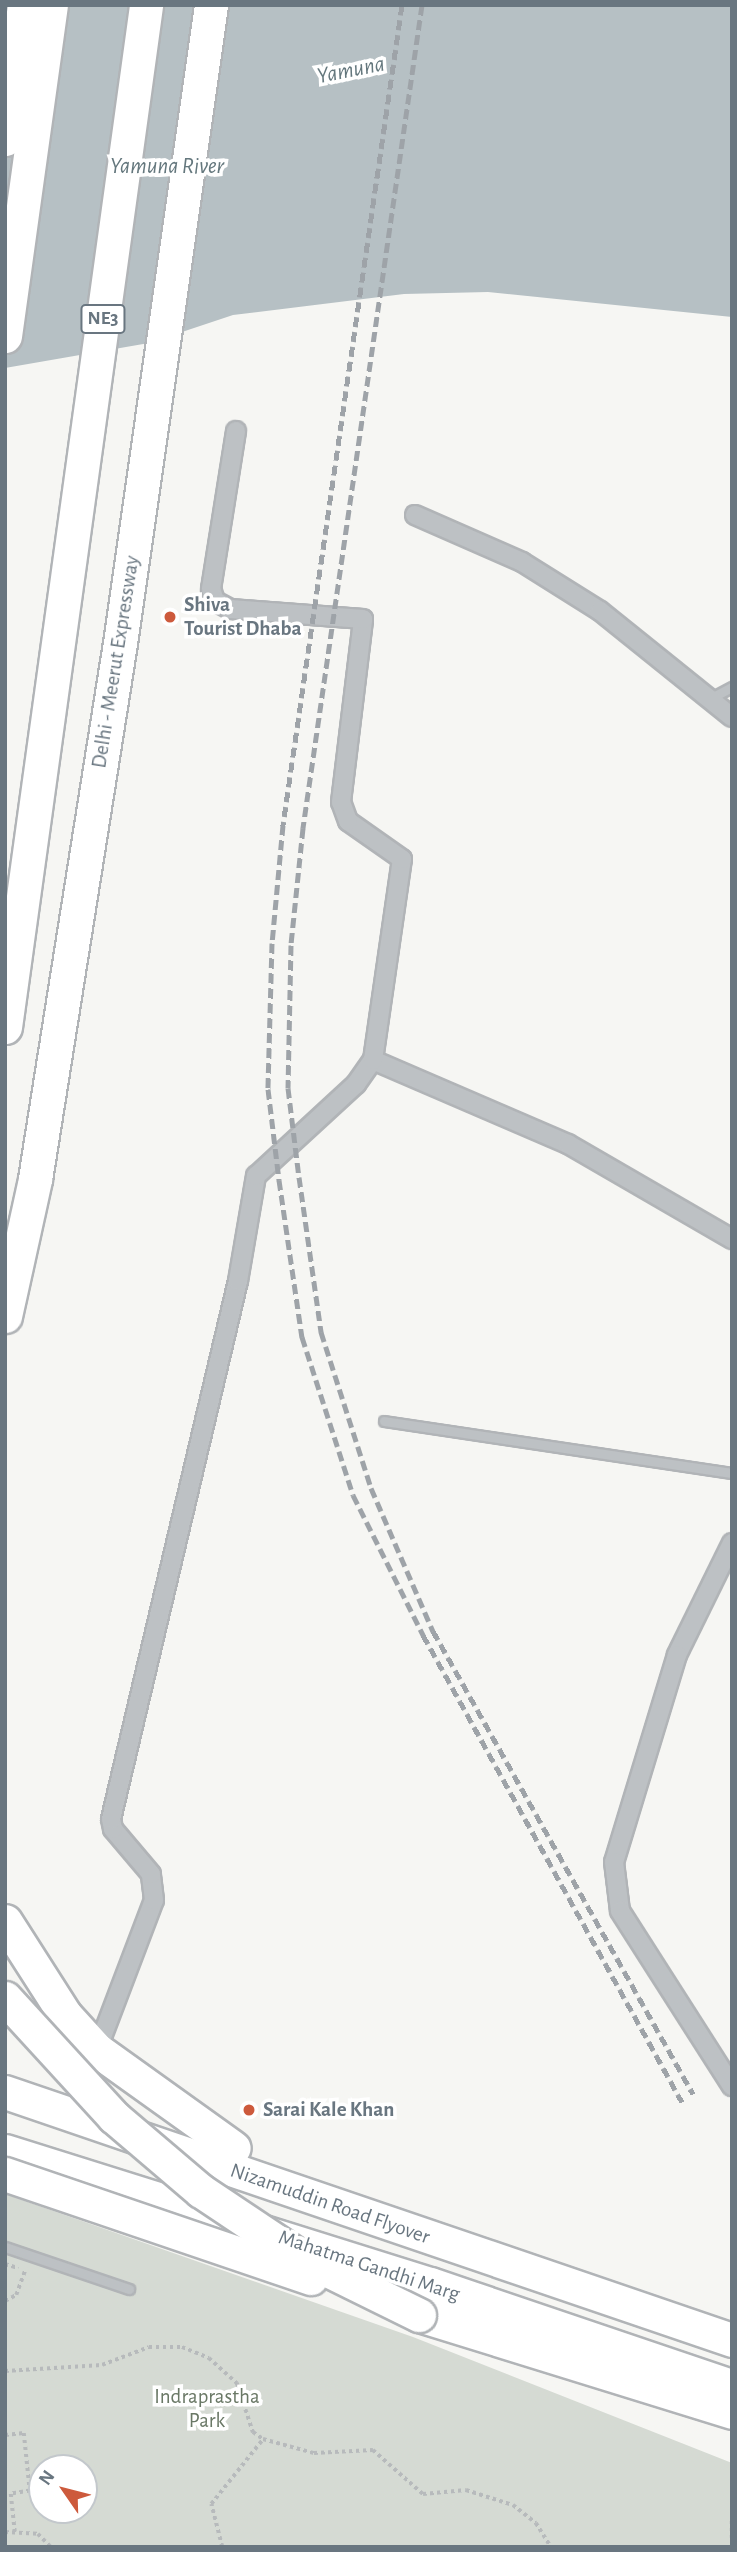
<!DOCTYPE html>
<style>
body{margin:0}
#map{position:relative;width:737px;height:2552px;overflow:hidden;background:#f6f6f3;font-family:"Alegreya Sans",sans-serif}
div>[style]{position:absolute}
.green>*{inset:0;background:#d5dad3}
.water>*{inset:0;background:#b6c0c4}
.path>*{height:3.5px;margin-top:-1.75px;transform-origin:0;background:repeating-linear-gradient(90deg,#b7babc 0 3.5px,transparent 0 7px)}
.roads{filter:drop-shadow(2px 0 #b1b4b7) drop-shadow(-2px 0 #b1b4b7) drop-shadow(0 2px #b1b4b7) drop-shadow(0 -2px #b1b4b7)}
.lane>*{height:9px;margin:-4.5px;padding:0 4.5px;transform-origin:4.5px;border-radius:4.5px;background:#bdc1c4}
.street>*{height:18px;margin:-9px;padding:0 9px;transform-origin:9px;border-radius:9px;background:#bdc1c4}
.highway>*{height:33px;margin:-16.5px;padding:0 16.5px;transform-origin:16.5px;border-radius:16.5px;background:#fff}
.rail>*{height:5px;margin-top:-2.5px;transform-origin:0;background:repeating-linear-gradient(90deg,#9ea3a8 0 10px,transparent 0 15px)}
.bridges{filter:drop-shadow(2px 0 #b1b4b7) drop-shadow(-2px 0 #b1b4b7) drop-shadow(0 2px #b1b4b7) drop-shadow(0 -2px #b1b4b7)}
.highway-bridge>*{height:33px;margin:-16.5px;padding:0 16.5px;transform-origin:16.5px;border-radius:16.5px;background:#fff}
.dots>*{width:19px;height:19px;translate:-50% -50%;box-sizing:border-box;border:4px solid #fff;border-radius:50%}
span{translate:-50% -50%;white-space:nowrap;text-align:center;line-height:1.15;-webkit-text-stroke:7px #fff;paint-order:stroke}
.shield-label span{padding:2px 5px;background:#fff;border:2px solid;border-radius:5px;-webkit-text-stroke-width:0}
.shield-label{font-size:19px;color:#697680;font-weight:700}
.poi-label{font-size:21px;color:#697680;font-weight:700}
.left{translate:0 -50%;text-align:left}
.street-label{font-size:21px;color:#697680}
.park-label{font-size:21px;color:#6a7866}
.water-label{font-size:23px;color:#64777d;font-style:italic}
.frame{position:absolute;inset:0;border:7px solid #697680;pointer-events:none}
.north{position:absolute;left:28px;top:2454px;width:70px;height:70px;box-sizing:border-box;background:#fff;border:2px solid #c3c8cc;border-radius:50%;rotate:305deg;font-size:19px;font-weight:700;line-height:28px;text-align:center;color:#697680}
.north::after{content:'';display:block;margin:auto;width:24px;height:32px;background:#cd5a3c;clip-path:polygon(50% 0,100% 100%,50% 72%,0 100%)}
</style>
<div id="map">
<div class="green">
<i style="clip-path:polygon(evenodd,5px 2194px,413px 2337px,732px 2463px,732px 2547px,5px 2547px,5px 2194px,42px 2468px,84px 2468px,84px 2510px,42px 2510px,42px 2468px)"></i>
</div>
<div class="water">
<i style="clip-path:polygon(5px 5px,732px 5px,732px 317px,488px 292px,404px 294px,233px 315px,149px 343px,5px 368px)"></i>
</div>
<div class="path">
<i style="left:5px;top:2264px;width:14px;rotate:17deg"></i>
<i style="left:5px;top:2301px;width:13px;rotate:-29deg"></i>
<i style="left:16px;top:2295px;width:27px;rotate:-70deg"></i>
<i style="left:5px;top:2371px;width:97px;rotate:-3.5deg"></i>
<i style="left:102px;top:2365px;width:50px;rotate:-21deg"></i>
<i style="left:149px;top:2347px;width:33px"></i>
<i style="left:182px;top:2347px;width:29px;rotate:22deg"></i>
<i style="left:209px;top:2358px;width:38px;rotate:42deg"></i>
<i style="left:237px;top:2383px;width:52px;rotate:71.9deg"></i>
<i style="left:253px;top:2432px;width:12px;rotate:35deg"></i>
<i style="left:5px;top:2435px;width:19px;rotate:-6deg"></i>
<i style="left:24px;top:2433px;width:58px;rotate:84.1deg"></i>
<i style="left:30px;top:2491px;width:19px;rotate:171deg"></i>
<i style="left:11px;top:2494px;width:38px;rotate:84deg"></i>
<i style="left:732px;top:2521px;width:17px;rotate:90deg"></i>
<i style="left:5px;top:2532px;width:33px;rotate:3deg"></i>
<i style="left:38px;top:2534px;width:18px;rotate:45deg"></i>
<i style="left:222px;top:2547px;width:44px;rotate:-104.3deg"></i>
<i style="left:211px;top:2504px;width:83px;rotate:-51.3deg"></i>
<i style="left:263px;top:2439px;width:53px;rotate:15.4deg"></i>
<i style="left:314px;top:2453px;width:59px;rotate:-2.9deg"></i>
<i style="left:373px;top:2450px;width:67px;rotate:41.3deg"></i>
<i style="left:423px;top:2494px;width:43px;rotate:-5.3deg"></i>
<i style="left:466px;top:2490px;width:49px;rotate:17.7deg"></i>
<i style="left:513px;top:2505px;width:29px;rotate:38deg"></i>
<i style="left:536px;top:2523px;width:28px;rotate:58deg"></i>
</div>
<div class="roads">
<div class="lane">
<i style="left:711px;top:698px;width:24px;rotate:-28deg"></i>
<i style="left:384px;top:1421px;width:352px;rotate:8.5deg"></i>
<i style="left:5px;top:2247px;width:131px;rotate:18.7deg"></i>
</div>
<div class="street">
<i style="left:415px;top:515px;width:117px;rotate:23.7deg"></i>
<i style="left:522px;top:562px;width:92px;rotate:32.1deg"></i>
<i style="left:600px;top:611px;width:169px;rotate:38.8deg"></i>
<i style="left:373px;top:1060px;width:212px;rotate:23.3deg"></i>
<i style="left:568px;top:1144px;width:190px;rotate:30.1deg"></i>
<i style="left:732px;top:1543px;width:125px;rotate:116.2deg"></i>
<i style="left:677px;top:1655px;width:216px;rotate:106.9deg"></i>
<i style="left:614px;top:1862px;width:49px;rotate:83deg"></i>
<i style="left:620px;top:1911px;width:208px;rotate:57.4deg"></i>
<i style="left:97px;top:2050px;width:160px;rotate:-69.2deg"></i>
<i style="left:154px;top:1900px;width:26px;rotate:-97deg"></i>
<i style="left:151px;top:1874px;width:59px;rotate:-130.2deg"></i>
<i style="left:113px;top:1829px;width:10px;rotate:-101deg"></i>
<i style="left:111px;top:1819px;width:553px;rotate:-76.72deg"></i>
<i style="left:238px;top:1281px;width:107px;rotate:-80.3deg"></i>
<i style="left:256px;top:1176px;width:136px;rotate:-42.6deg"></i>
<i style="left:356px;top:1084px;width:29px;rotate:-55deg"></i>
<i style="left:373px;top:1060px;width:203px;rotate:-81.8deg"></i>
<i style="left:402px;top:859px;width:66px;rotate:-144.9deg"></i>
<i style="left:348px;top:821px;width:20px;rotate:-110deg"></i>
<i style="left:341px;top:802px;width:184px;rotate:-83.1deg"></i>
<i style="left:363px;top:619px;width:133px;rotate:-175.7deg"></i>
<i style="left:230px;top:609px;width:17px;rotate:-152deg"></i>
<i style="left:215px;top:601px;width:13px;rotate:-108deg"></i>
<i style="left:211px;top:589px;width:160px;rotate:-81deg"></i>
</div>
<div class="highway">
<i style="left:5px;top:139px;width:135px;rotate:-81.9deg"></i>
<i style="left:5px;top:336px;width:334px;rotate:-82.1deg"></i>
<i style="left:5px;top:1027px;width:1032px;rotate:-82.14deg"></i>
<i style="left:5px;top:1316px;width:140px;rotate:-77.6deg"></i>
<i style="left:35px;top:1179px;width:543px;rotate:-80.99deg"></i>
<i style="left:120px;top:643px;width:644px;rotate:-81.88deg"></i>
<i style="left:5px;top:1921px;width:112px;rotate:57.4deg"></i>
<i style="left:65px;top:2015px;width:47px;rotate:47.6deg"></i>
<i style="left:97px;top:2050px;width:168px;rotate:35.6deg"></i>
<i style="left:5px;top:2092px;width:768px;rotate:18.84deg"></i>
<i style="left:5px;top:2151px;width:445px;rotate:17.4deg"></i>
<i style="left:430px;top:2284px;width:319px;rotate:18.7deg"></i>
<i style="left:419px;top:2315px;width:328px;rotate:17.2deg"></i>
</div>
</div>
<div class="rail">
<i style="left:402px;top:5px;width:829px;rotate:98.26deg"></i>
<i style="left:283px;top:825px;width:119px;rotate:95.3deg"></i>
<i style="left:272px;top:943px;width:146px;rotate:91.6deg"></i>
<i style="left:268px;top:1089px;width:92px;rotate:83.1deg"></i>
<i style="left:279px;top:1180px;width:159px;rotate:81.7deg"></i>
<i style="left:302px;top:1337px;width:166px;rotate:72.1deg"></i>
<i style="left:353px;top:1495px;width:157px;rotate:63.4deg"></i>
<i style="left:423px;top:1635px;width:534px;rotate:60.99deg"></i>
<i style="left:422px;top:5px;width:832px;rotate:98.23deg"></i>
<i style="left:303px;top:828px;width:118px;rotate:95.9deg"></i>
<i style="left:291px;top:945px;width:143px;rotate:91.2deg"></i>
<i style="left:288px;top:1088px;width:90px;rotate:83deg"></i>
<i style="left:299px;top:1177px;width:157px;rotate:81.9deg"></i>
<i style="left:321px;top:1332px;width:164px;rotate:72.2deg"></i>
<i style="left:371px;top:1488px;width:156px;rotate:66.6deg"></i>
<i style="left:433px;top:1631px;width:531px;rotate:60.68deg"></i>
</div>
<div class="bridges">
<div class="highway-bridge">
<i style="left:5px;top:1998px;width:161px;rotate:47.5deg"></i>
<i style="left:114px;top:2117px;width:114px;rotate:40.4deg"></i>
<i style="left:201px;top:2191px;width:115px;rotate:33.7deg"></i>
<i style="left:297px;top:2255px;width:136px;rotate:26.2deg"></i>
<i style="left:5px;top:2174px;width:323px;rotate:18.8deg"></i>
</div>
</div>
<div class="dots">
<i style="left:170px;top:617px;background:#cd5a3c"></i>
<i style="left:249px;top:2110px;background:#cd5a3c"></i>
</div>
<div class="shield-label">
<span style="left:103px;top:319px">NE3</span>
</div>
<div class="poi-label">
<span class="left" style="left:184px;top:617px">Shiva<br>Tourist Dhaba</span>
<span class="left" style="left:263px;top:2110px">Sarai Kale Khan</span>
</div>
<div class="street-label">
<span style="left:116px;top:662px;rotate:-81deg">Delhi - Meerut Expressway</span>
<span style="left:330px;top:2204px;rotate:19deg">Nizamuddin Road Flyover</span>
<span style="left:369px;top:2266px;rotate:18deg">Mahatma Gandhi Marg</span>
</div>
<div class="park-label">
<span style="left:207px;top:2409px">Indraprastha<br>Park</span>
</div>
<div class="water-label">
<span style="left:351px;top:71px;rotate:-11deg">Yamuna</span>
<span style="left:167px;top:167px">Yamuna River</span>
</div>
<div class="frame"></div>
<div class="north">N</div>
</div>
